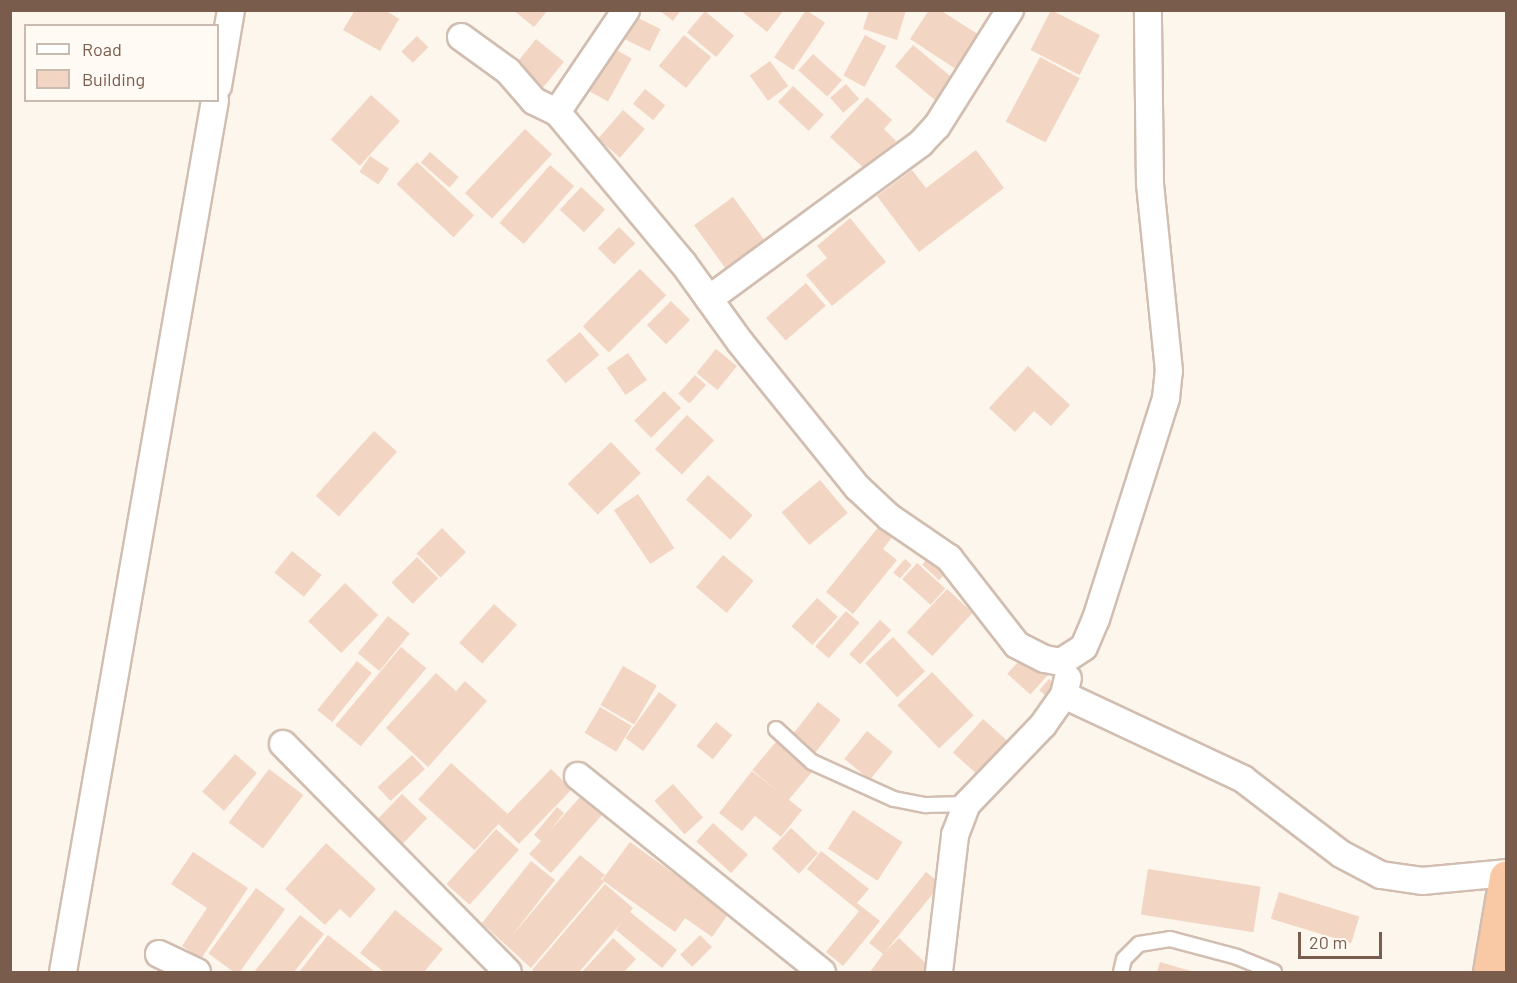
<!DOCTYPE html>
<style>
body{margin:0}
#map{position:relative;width:1517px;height:983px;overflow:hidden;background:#fdf6ec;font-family:Barlow,sans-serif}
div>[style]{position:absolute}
.building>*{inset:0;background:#f3d5c3;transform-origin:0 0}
.roads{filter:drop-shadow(2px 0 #d1beb0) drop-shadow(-2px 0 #d1beb0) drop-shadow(0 2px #d1beb0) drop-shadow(0 -2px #d1beb0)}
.service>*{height:14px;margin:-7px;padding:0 7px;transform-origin:7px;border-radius:7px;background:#fff}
.minor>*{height:26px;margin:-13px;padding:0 13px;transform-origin:13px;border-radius:13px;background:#fff}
.trunk>*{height:33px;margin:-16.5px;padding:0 16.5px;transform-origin:16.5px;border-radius:16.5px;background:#f9c8a4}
span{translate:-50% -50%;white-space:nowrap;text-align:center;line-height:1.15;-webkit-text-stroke:4.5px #fffaf3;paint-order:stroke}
.frame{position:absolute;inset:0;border:12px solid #7a5c4d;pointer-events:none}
.legend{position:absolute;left:24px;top:24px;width:195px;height:78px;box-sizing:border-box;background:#fffaf3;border:2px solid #cabbb1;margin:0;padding:8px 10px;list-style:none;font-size:18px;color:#7a5c4d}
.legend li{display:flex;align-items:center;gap:12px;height:30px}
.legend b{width:30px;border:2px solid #cabbb1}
.scale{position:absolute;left:1298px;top:932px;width:84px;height:27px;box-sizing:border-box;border:3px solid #7a5c4d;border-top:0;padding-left:8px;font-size:18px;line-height:21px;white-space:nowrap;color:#7a5c4d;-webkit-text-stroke:4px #fffaf3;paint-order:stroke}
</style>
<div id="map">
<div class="building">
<i style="clip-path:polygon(355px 10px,385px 10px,399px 19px,380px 51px,343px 30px)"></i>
<i style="clip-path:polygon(513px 10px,548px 10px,534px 27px)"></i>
<i style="clip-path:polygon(659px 10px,681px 10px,673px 21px)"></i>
<i style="clip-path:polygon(740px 10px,784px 10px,767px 32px)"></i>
<i style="left:806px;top:10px;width:23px;height:57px;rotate:34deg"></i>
<i style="clip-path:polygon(869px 10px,906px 10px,897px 40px,863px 29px)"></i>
<i style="clip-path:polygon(929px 10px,940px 10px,987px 40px,965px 75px,910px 39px)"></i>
<i style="left:1051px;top:10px;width:55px;height:45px;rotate:27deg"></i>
<i style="left:705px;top:11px;width:38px;height:28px;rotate:40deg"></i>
<i style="left:630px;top:14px;width:34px;height:25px;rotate:26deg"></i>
<i style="left:684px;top:35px;width:35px;height:40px;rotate:39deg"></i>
<i style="left:865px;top:35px;width:24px;height:46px;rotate:28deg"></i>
<i style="left:417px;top:36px;width:16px;height:22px;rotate:45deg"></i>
<i style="left:536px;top:39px;width:36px;height:33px;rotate:39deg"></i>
<i style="left:913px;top:45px;width:53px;height:28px;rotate:40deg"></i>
<i style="left:609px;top:46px;width:26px;height:49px;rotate:29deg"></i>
<i style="left:813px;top:54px;width:39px;height:22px;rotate:42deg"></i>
<i style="left:1040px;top:57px;width:45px;height:73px;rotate:28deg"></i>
<i style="left:770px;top:61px;width:31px;height:25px;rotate:54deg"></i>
<i style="left:846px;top:84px;width:20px;height:21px;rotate:49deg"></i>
<i style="left:793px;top:86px;width:42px;height:22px;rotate:43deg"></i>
<i style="left:645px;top:89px;width:26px;height:19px;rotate:39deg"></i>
<i style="left:371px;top:95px;width:39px;height:60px;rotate:42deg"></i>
<i style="clip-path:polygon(867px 97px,892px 120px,884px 129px,896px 141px,868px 172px,830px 137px)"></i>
<i style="left:623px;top:110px;width:29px;height:38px;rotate:41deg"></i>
<i style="left:525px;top:129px;width:37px;height:88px;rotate:43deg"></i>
<i style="clip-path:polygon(976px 150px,1004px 188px,919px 252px,877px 196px,912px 170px,926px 188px)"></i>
<i style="left:430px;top:152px;width:38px;height:14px;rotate:41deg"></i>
<i style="left:370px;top:156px;width:23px;height:19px;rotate:34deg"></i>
<i style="left:417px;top:162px;width:78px;height:30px;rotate:43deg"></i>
<i style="left:550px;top:165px;width:32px;height:77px;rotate:41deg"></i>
<i style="left:581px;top:187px;width:33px;height:31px;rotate:43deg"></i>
<i style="left:733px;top:197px;width:56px;height:48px;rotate:54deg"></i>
<i style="clip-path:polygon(850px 218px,886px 262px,832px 306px,806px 275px,827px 258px,817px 246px)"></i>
<i style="left:619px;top:227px;width:23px;height:30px;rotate:45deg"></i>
<i style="left:640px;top:269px;width:37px;height:81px;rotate:45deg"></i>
<i style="left:806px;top:283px;width:30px;height:53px;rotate:49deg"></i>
<i style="left:671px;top:301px;width:27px;height:34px;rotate:45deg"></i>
<i style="left:580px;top:332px;width:30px;height:44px;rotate:50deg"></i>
<i style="left:716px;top:349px;width:27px;height:31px;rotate:39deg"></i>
<i style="left:628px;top:353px;width:33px;height:26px;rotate:55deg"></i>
<i style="clip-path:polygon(1028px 366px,1070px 405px,1051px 426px,1034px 411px,1015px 432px,989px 408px)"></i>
<i style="left:695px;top:375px;width:15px;height:25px;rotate:42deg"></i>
<i style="left:664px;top:391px;width:24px;height:42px;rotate:45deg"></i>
<i style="left:687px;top:415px;width:37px;height:47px;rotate:43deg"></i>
<i style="left:374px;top:431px;width:31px;height:87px;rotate:42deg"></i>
<i style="left:611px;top:442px;width:43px;height:60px;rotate:46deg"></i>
<i style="left:708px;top:475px;width:60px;height:33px;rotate:42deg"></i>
<i style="left:820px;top:480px;width:43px;height:50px;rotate:50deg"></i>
<i style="left:638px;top:494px;width:65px;height:29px;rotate:56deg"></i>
<i style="clip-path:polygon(884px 520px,897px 531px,883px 549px,897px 560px,853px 614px,826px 592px)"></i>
<i style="left:442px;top:528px;width:34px;height:36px;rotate:45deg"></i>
<i style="left:292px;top:551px;width:38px;height:28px;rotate:39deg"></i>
<i style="left:723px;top:555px;width:40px;height:42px;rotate:40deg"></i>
<i style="left:931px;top:555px;width:23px;height:13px;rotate:43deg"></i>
<i style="left:417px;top:557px;width:30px;height:36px;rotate:45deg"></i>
<i style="left:905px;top:559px;width:9px;height:18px;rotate:41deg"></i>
<i style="left:917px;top:563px;width:38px;height:22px;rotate:42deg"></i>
<i style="left:345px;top:583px;width:46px;height:53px;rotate:44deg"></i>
<i style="left:947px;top:589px;width:35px;height:59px;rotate:43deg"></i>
<i style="left:817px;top:598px;width:28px;height:38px;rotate:42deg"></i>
<i style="left:494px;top:604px;width:31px;height:52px;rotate:42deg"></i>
<i style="left:846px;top:611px;width:18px;height:47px;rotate:41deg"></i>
<i style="left:388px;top:616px;width:28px;height:48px;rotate:39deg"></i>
<i style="left:880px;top:620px;width:15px;height:46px;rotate:42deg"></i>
<i style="left:893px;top:637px;width:47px;height:38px;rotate:47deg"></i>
<i style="left:401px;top:647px;width:33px;height:102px;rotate:40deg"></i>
<i style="left:1026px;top:653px;width:31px;height:28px;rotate:42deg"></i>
<i style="left:357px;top:661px;width:19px;height:63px;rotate:39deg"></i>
<i style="left:623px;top:666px;width:39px;height:45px;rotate:30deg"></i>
<i style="left:932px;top:672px;width:60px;height:48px;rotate:46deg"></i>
<i style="clip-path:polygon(436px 673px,456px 691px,465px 681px,487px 701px,428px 767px,386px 728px)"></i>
<i style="left:1049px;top:679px;width:11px;height:15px;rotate:41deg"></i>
<i style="left:659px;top:692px;width:22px;height:57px;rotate:36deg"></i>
<i style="left:818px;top:702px;width:29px;height:44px;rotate:38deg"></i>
<i style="left:600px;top:707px;width:37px;height:30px;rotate:31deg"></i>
<i style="left:983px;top:719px;width:40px;height:45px;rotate:42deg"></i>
<i style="left:716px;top:722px;width:21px;height:31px;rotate:39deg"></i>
<i style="left:867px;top:731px;width:33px;height:36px;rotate:39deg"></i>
<i style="left:780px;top:737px;width:47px;height:43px;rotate:40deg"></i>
<i style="left:235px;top:754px;width:29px;height:50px;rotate:41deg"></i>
<i style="left:412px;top:755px;width:19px;height:47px;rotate:47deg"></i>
<i style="left:451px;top:763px;width:76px;height:49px;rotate:42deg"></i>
<i style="left:269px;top:769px;width:43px;height:67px;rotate:37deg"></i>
<i style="left:551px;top:769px;width:29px;height:76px;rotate:44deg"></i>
<i style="clip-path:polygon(752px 771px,802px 810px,781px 837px,755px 816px,742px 831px,719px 813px)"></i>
<i style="left:673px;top:784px;width:45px;height:25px;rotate:48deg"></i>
<i style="left:402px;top:794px;width:35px;height:37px;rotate:44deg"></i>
<i style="clip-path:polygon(581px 796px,602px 815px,551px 873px,529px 854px,541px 841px,534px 835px,557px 807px,564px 813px,548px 833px)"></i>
<i style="left:853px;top:810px;width:59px;height:46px;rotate:33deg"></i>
<i style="left:713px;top:823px;width:47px;height:25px;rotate:42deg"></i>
<i style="left:791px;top:828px;width:37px;height:28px;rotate:43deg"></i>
<i style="left:496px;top:829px;width:31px;height:74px;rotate:42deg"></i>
<i style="clip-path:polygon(630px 842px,729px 913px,712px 937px,685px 918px,675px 932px,602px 880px)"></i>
<i style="clip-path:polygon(326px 843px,376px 889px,350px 918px,340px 909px,325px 925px,285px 889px)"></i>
<i style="clip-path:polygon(821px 851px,869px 889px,857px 903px,880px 921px,843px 966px,826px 952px,859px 911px,807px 869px)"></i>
<i style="clip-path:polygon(193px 852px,248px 888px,201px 959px,182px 946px,207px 908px,171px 884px)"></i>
<i style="clip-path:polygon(580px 855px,605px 875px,601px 879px,597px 876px,604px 882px,531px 968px,482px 923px,531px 861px,555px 880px,511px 937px)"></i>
<i style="left:1148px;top:869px;width:114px;height:46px;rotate:9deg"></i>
<i style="clip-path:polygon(926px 872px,941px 884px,885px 952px,899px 938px,934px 971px,870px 972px,883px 954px,869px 943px)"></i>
<i style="clip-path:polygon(605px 884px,633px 908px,630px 912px,677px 950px,662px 968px,616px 930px,623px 921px,579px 972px,535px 972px,532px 970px)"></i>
<i style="left:256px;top:888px;width:36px;height:81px;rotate:36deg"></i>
<i style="left:1279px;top:892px;width:84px;height:28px;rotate:17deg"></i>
<i style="clip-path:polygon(395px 910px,443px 949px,424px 972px,384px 972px,360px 953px)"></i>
<i style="clip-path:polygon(300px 915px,324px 934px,294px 972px,254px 972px)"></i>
<i style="clip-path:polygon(328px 935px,375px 972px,299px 972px)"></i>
<i style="left:700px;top:935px;width:17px;height:28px;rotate:45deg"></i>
<i style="clip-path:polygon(613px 938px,636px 959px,624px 972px,582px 972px)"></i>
<i style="clip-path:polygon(1160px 962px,1194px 972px,1157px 972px)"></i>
</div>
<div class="roads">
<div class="service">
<i style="left:776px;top:729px;width:49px;rotate:42.5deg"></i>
<i style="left:812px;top:762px;width:90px;rotate:24.3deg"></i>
<i style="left:894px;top:799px;width:33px;rotate:11deg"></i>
<i style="left:926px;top:805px;width:41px;rotate:-1.4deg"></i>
<i style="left:1121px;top:972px;width:13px;rotate:-77deg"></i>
<i style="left:1124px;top:959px;width:21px;rotate:-45deg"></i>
<i style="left:1139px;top:944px;width:31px;rotate:-9deg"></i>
<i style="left:1170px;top:939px;width:69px;rotate:15deg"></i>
<i style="left:1237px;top:957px;width:40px;rotate:22deg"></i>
</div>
<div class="minor">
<i style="left:461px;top:37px;width:58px;rotate:35.9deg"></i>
<i style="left:508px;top:71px;width:40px;rotate:49deg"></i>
<i style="left:534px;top:101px;width:25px;rotate:26deg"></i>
<i style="left:557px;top:112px;width:197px;rotate:50.2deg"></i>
<i style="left:683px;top:263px;width:97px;rotate:54.2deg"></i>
<i style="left:740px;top:342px;width:188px;rotate:51.1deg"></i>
<i style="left:858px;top:488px;width:42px;rotate:43.1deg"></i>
<i style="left:889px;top:517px;width:73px;rotate:34.3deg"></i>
<i style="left:949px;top:558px;width:110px;rotate:52deg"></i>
<i style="left:1017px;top:645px;width:31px;rotate:27deg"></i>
<i style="left:1045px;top:659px;width:16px;rotate:11deg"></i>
<i style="left:1061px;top:662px;width:27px;rotate:-33deg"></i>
<i style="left:1084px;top:647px;width:30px;rotate:-67deg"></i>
<i style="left:1096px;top:619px;width:232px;rotate:-72.4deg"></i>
<i style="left:1166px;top:398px;width:27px;rotate:-84deg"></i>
<i style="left:1169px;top:371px;width:188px;rotate:-95.8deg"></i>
<i style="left:1150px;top:184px;width:174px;rotate:-90.7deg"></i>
<i style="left:218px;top:86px;width:77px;rotate:-80.3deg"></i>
<i style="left:557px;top:112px;width:123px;rotate:-55.9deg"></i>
<i style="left:709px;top:299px;width:263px;rotate:-36.3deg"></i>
<i style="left:921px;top:143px;width:23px;rotate:-47deg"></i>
<i style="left:937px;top:126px;width:137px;rotate:-57.8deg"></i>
<i style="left:1064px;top:695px;width:198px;rotate:25.1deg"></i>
<i style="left:1243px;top:779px;width:123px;rotate:37.4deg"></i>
<i style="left:1341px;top:854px;width:45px;rotate:27.7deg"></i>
<i style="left:1381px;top:875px;width:41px;rotate:8.3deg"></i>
<i style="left:1422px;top:881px;width:84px;rotate:-5.4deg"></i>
<i style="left:283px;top:744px;width:320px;rotate:45.4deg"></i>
<i style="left:578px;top:776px;width:313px;rotate:38.8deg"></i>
<i style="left:159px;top:954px;width:42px;rotate:25.3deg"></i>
<i style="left:63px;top:972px;width:885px;rotate:-80.11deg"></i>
<i style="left:939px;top:972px;width:138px;rotate:-83.3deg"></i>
<i style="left:955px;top:835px;width:33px;rotate:-69deg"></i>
<i style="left:967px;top:804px;width:110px;rotate:-46.1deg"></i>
<i style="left:1043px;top:725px;width:37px;rotate:-55deg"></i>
<i style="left:1064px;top:695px;width:17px;rotate:-77deg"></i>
</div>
<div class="trunk">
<i style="left:1490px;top:972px;width:96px;rotate:-80.4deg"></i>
</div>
</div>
<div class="frame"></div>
<ul class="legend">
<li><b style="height:8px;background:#fff"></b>Road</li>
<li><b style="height:16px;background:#f3d5c3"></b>Building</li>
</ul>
<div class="scale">20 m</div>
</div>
